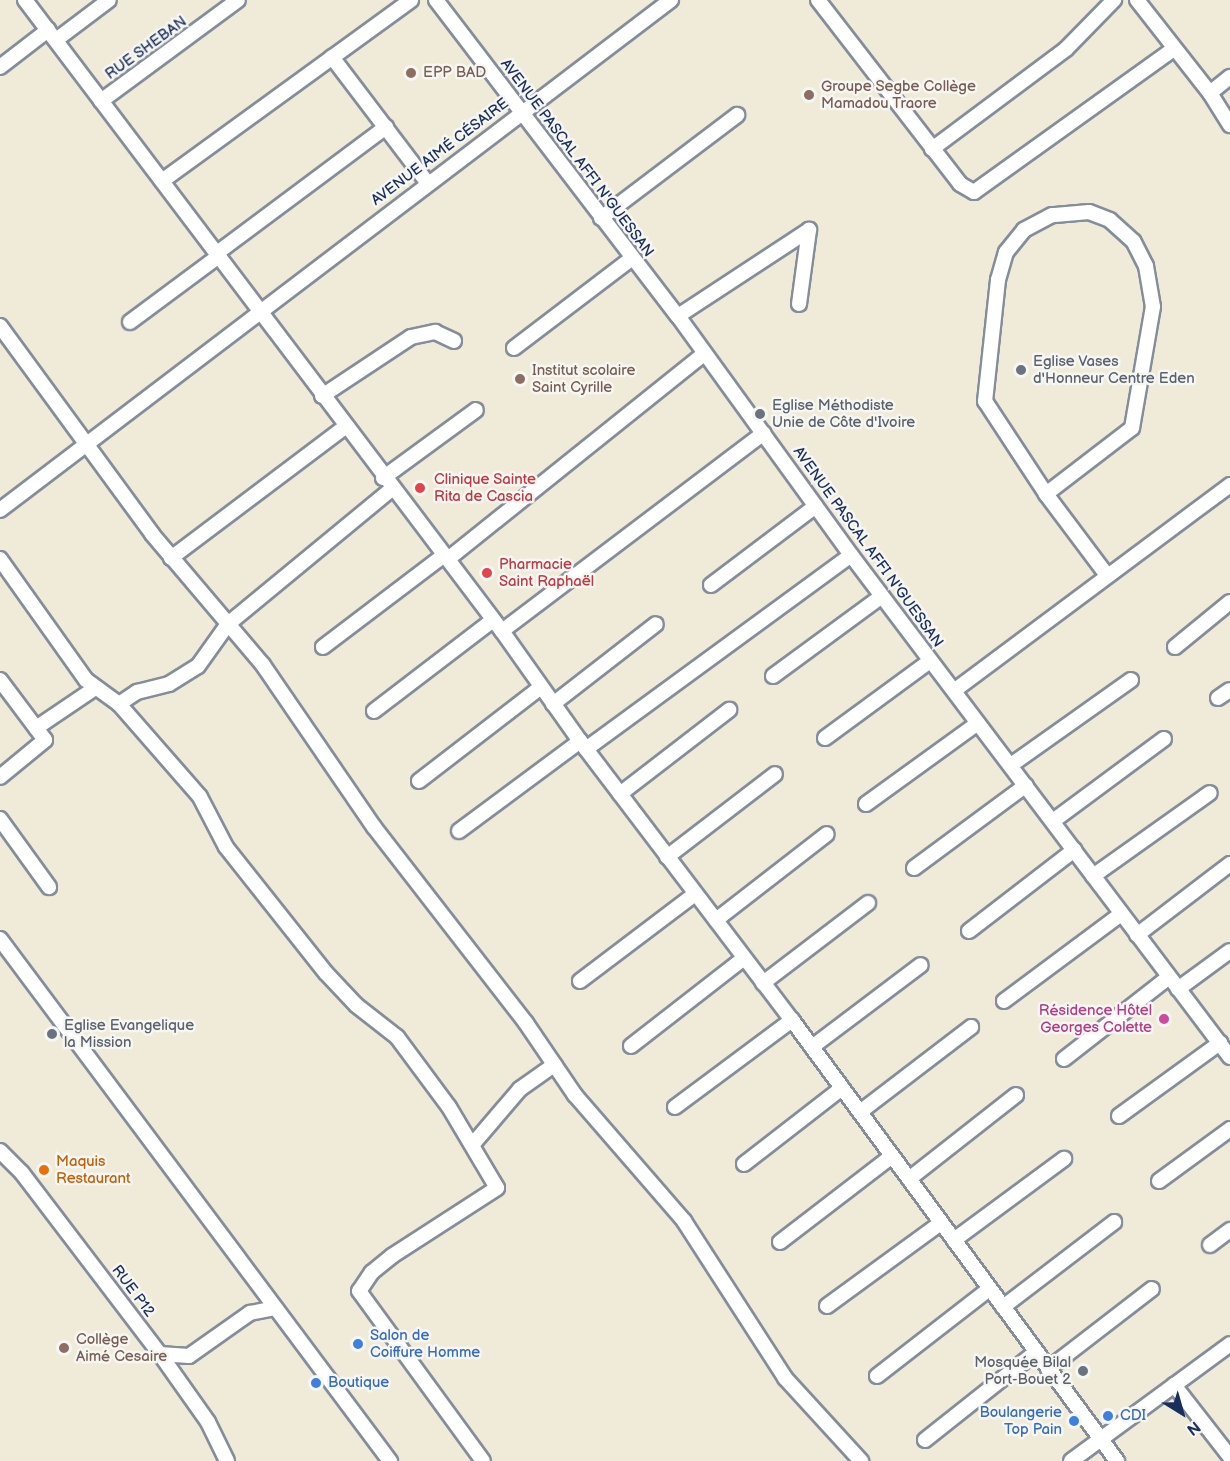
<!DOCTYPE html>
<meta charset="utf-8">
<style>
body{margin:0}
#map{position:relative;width:1230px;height:1461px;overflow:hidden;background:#efebd8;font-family:"Balsamiq Sans",sans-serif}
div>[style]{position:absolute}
.roads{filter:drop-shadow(2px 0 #858d9b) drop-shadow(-2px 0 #858d9b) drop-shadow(0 2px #858d9b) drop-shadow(0 -2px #858d9b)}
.minor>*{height:14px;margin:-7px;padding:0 7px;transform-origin:7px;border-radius:7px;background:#fff}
.dots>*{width:16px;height:16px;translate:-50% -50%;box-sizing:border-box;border:3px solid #f6f6f2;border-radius:50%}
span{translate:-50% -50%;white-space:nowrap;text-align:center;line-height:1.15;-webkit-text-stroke:5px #f6f6f2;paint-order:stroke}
.street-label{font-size:15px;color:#1b2f5e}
.education-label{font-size:15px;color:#785e54}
.left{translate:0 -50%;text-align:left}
.worship-label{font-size:15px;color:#5b616d}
.right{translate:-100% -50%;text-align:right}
.health-label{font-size:15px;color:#be3a42}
.hotel-label{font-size:15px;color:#b23c85}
.food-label{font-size:15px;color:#c56008}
.shop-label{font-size:15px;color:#366cbe}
.north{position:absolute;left:1152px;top:1383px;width:60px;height:60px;-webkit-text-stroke:4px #f6f6f2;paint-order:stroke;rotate:143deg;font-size:16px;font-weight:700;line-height:24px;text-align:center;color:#1b2f5e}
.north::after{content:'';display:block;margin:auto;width:21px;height:27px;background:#1b2f5e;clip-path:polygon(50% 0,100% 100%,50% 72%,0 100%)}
</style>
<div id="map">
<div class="roads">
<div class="minor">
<i style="left:25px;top:0;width:791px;rotate:52.91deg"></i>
<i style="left:502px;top:631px;width:135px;rotate:54.7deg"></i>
<i style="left:580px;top:741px;width:350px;rotate:52.8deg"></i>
<i style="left:792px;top:1020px;width:548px;rotate:53.61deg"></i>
<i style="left:436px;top:0;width:398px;rotate:52.6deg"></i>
<i style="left:678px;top:316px;width:295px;rotate:54.1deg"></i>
<i style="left:851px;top:555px;width:629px;rotate:52.95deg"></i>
<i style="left:818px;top:0;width:232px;rotate:52.3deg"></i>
<i style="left:960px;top:184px;width:16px;rotate:30deg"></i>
<i style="left:974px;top:192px;width:246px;rotate:-35.6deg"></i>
<i style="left:1137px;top:0;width:118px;rotate:51.9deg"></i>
<i style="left:1210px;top:93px;width:38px;rotate:58deg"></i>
<i style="left:56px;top:40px;width:66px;rotate:-37deg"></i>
<i style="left:332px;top:57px;width:157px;rotate:52.8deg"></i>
<i style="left:0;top:67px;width:61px;rotate:-37.6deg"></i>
<i style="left:1210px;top:93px;width:26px;rotate:-39deg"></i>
<i style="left:101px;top:101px;width:170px;rotate:-36.4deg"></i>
<i style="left:932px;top:149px;width:167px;rotate:-36.7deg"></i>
<i style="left:1066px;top:49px;width:69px;rotate:-45.6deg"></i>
<i style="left:162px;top:181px;width:308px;rotate:-36deg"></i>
<i style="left:601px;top:218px;width:171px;rotate:-37.1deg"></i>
<i style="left:217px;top:253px;width:211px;rotate:-36.7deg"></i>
<i style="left:799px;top:304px;width:75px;rotate:-82.3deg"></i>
<i style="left:678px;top:316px;width:157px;rotate:-33.3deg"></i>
<i style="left:130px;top:322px;width:111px;rotate:-36.6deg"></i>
<i style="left:0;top:326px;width:258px;rotate:53.8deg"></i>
<i style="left:152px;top:534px;width:172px;rotate:49.7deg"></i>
<i style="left:263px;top:665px;width:196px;rotate:55.6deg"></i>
<i style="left:374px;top:827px;width:248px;rotate:52.2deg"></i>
<i style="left:526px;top:1023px;width:87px;rotate:55.8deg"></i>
<i style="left:575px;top:1095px;width:167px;rotate:49.1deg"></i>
<i style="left:684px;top:1221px;width:187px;rotate:57.2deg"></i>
<i style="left:785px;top:1378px;width:113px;rotate:47.5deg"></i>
<i style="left:514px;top:348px;width:148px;rotate:-37.3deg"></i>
<i style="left:322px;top:396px;width:107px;rotate:-33.5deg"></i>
<i style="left:411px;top:337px;width:25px;rotate:-12deg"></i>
<i style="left:435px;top:332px;width:21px;rotate:25deg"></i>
<i style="left:383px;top:478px;width:115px;rotate:-36.2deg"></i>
<i style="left:1046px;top:494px;width:108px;rotate:-37.5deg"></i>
<i style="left:1132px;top:428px;width:123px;rotate:-80.2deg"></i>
<i style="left:1153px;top:307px;width:42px;rotate:-99.7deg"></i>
<i style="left:1146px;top:266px;width:28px;rotate:-117deg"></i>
<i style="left:1133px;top:241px;width:31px;rotate:-138deg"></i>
<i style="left:1110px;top:220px;width:22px;rotate:-159deg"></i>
<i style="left:1089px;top:212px;width:37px;rotate:175deg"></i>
<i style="left:1052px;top:215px;width:32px;rotate:152deg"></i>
<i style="left:1024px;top:230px;width:28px;rotate:129deg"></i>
<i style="left:1006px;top:252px;width:29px;rotate:106deg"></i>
<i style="left:998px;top:280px;width:122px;rotate:96.1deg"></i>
<i style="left:985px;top:401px;width:111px;rotate:56.7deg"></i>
<i style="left:1046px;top:494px;width:100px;rotate:53.1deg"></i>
<i style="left:0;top:510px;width:843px;rotate:-37.24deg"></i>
<i style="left:171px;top:558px;width:218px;rotate:-37deg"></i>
<i style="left:0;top:559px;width:148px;rotate:54.6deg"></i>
<i style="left:86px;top:680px;width:41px;rotate:36deg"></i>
<i style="left:119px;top:704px;width:123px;rotate:48.9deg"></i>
<i style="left:200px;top:797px;width:56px;rotate:62.5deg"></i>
<i style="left:226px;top:847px;width:161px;rotate:51.6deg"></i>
<i style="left:326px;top:973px;width:44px;rotate:46.8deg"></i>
<i style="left:356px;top:1005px;width:52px;rotate:38deg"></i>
<i style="left:397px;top:1037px;width:87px;rotate:53.4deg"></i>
<i style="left:449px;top:1107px;width:94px;rotate:59.3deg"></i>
<i style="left:497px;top:1188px;width:125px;rotate:147.1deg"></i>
<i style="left:392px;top:1256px;width:26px;rotate:141deg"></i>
<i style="left:372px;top:1272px;width:23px;rotate:124deg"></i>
<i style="left:359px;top:1291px;width:210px;rotate:53.9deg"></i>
<i style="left:448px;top:559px;width:329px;rotate:-38.7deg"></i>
<i style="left:711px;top:585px;width:131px;rotate:-37deg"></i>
<i style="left:502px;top:631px;width:328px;rotate:-37.1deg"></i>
<i style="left:323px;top:647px;width:152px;rotate:-37.2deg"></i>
<i style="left:1175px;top:647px;width:71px;rotate:-39.3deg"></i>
<i style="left:773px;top:676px;width:135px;rotate:-36.3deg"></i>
<i style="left:0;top:680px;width:75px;rotate:53.1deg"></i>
<i style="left:45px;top:740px;width:58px;rotate:140.6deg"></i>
<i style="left:955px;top:690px;width:343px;rotate:-36.7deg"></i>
<i style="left:1218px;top:698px;width:14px;rotate:-34deg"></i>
<i style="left:119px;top:704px;width:22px;rotate:-34deg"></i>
<i style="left:137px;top:692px;width:33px;rotate:-14deg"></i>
<i style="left:169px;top:684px;width:34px;rotate:-32deg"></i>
<i style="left:198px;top:666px;width:52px;rotate:-54.5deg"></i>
<i style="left:228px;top:624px;width:212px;rotate:-39.5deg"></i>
<i style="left:553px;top:704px;width:130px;rotate:-37.8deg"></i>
<i style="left:374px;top:711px;width:150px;rotate:-37.4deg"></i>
<i style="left:36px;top:728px;width:71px;rotate:-34.1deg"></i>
<i style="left:825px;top:738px;width:130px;rotate:-36.3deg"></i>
<i style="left:586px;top:749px;width:328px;rotate:-36.2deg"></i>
<i style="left:1011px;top:765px;width:147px;rotate:-35.3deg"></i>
<i style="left:419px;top:781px;width:154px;rotate:-37.6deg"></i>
<i style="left:620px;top:794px;width:138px;rotate:-37.6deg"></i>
<i style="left:866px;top:804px;width:138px;rotate:-35.9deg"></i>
<i style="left:0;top:819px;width:84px;rotate:54.2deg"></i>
<i style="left:1053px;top:821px;width:138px;rotate:-36.5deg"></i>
<i style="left:459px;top:831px;width:151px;rotate:-36.6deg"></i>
<i style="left:667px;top:857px;width:136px;rotate:-37.5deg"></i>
<i style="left:914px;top:868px;width:139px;rotate:-36.5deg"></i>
<i style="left:1093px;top:876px;width:143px;rotate:-35.4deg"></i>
<i style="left:716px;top:920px;width:140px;rotate:-37.8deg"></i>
<i style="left:969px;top:931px;width:133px;rotate:-37.6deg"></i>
<i style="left:1137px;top:935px;width:117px;rotate:-37.4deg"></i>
<i style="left:0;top:939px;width:652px;rotate:53.24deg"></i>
<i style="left:580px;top:981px;width:144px;rotate:-37.1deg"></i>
<i style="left:763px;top:983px;width:132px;rotate:-37.3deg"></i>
<i style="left:1178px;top:989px;width:64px;rotate:-36.2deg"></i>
<i style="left:1004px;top:1001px;width:146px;rotate:-36.6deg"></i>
<i style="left:631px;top:1046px;width:143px;rotate:-37.9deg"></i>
<i style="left:812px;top:1047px;width:136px;rotate:-37deg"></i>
<i style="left:1064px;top:1059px;width:133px;rotate:-38deg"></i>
<i style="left:675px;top:1107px;width:146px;rotate:-36.6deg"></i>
<i style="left:860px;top:1112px;width:140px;rotate:-37.4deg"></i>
<i style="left:1119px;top:1116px;width:125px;rotate:-35.9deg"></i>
<i style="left:473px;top:1144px;width:72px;rotate:-49.5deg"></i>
<i style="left:520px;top:1089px;width:42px;rotate:-35.2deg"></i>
<i style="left:0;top:1151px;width:31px;rotate:45deg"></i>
<i style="left:22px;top:1173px;width:228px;rotate:52.7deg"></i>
<i style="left:160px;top:1354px;width:83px;rotate:54.8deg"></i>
<i style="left:208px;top:1422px;width:43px;rotate:64deg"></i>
<i style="left:744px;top:1164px;width:124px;rotate:-37.8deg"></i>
<i style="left:909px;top:1179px;width:136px;rotate:-38.1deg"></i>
<i style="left:1159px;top:1181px;width:88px;rotate:-36.2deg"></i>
<i style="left:954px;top:1240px;width:137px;rotate:-36.4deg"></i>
<i style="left:780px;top:1242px;width:141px;rotate:-37.5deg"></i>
<i style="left:1210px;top:1245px;width:25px;rotate:-37deg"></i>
<i style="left:827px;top:1306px;width:141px;rotate:-36.1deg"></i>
<i style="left:1003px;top:1307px;width:140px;rotate:-37.4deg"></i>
<i style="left:160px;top:1354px;width:29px;rotate:4deg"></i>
<i style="left:189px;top:1356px;width:75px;rotate:-35.2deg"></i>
<i style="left:250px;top:1313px;width:25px;rotate:-11deg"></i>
<i style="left:1048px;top:1369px;width:131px;rotate:-37.6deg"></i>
<i style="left:877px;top:1376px;width:142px;rotate:-37.8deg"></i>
<i style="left:1174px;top:1385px;width:91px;rotate:52.1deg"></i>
<i style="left:925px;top:1440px;width:142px;rotate:-38.4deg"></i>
<i style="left:1071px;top:1461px;width:197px;rotate:-36.3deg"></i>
</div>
</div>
<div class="dots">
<i style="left:411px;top:73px;background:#8d6e63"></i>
<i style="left:809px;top:95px;background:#8d6e63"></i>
<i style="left:1021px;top:370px;background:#6b7280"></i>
<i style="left:520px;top:379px;background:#8d6e63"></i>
<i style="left:760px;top:414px;background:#6b7280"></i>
<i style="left:420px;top:488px;background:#e0444e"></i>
<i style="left:487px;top:573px;background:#e0444e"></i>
<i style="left:1164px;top:1019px;background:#d1479c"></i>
<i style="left:52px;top:1034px;background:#6b7280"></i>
<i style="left:44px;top:1170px;background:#e8710a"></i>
<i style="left:358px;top:1344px;background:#3f7fe0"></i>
<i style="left:64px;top:1348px;background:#8d6e63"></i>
<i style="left:1083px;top:1371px;background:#6b7280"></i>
<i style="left:316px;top:1383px;background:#3f7fe0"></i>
<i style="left:1108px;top:1416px;background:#3f7fe0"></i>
<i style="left:1074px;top:1421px;background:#3f7fe0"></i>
</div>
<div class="street-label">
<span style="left:146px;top:48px;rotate:-36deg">RUE SHEBAN</span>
<span style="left:440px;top:152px;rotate:-37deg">AVENUE AIMÉ CÉSAIRE</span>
<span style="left:577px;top:158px;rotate:53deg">AVENUE PASCAL AFFI N'GUESSAN</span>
<span style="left:868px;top:547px;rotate:54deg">AVENUE PASCAL AFFI N'GUESSAN</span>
<span style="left:133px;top:1291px;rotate:53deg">RUE P12</span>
</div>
<div class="education-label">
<span class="left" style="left:423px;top:73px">EPP BAD</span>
<span class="left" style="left:821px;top:95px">Groupe Segbe Collège<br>Mamadou Traore</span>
<span class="left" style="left:532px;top:379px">Institut scolaire<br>Saint Cyrille</span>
<span class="left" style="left:76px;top:1348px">Collège<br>Aimé Cesaire</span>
</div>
<div class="worship-label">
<span class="left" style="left:1033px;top:370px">Eglise Vases<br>d'Honneur Centre Eden</span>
<span class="left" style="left:772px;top:414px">Eglise Méthodiste<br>Unie de Côte d'Ivoire</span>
<span class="left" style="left:64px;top:1034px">Eglise Evangelique<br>la Mission</span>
<span class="right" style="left:1071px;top:1371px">Mosquée Bilal<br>Port-Bouet 2</span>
</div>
<div class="health-label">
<span class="left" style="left:434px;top:488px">Clinique Sainte<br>Rita de Cascia</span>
<span class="left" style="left:499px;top:573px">Pharmacie<br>Saint Raphaël</span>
</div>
<div class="hotel-label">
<span class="right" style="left:1152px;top:1019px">Résidence Hôtel<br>Georges Colette</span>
</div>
<div class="food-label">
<span class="left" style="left:56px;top:1170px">Maquis<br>Restaurant</span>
</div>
<div class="shop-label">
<span class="left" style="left:370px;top:1344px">Salon de<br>Coiffure Homme</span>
<span class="left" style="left:328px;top:1383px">Boutique</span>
<span class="right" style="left:1062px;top:1421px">Boulangerie<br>Top Pain</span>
<span class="left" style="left:1120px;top:1416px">CDI</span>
</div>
<div class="north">N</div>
</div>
